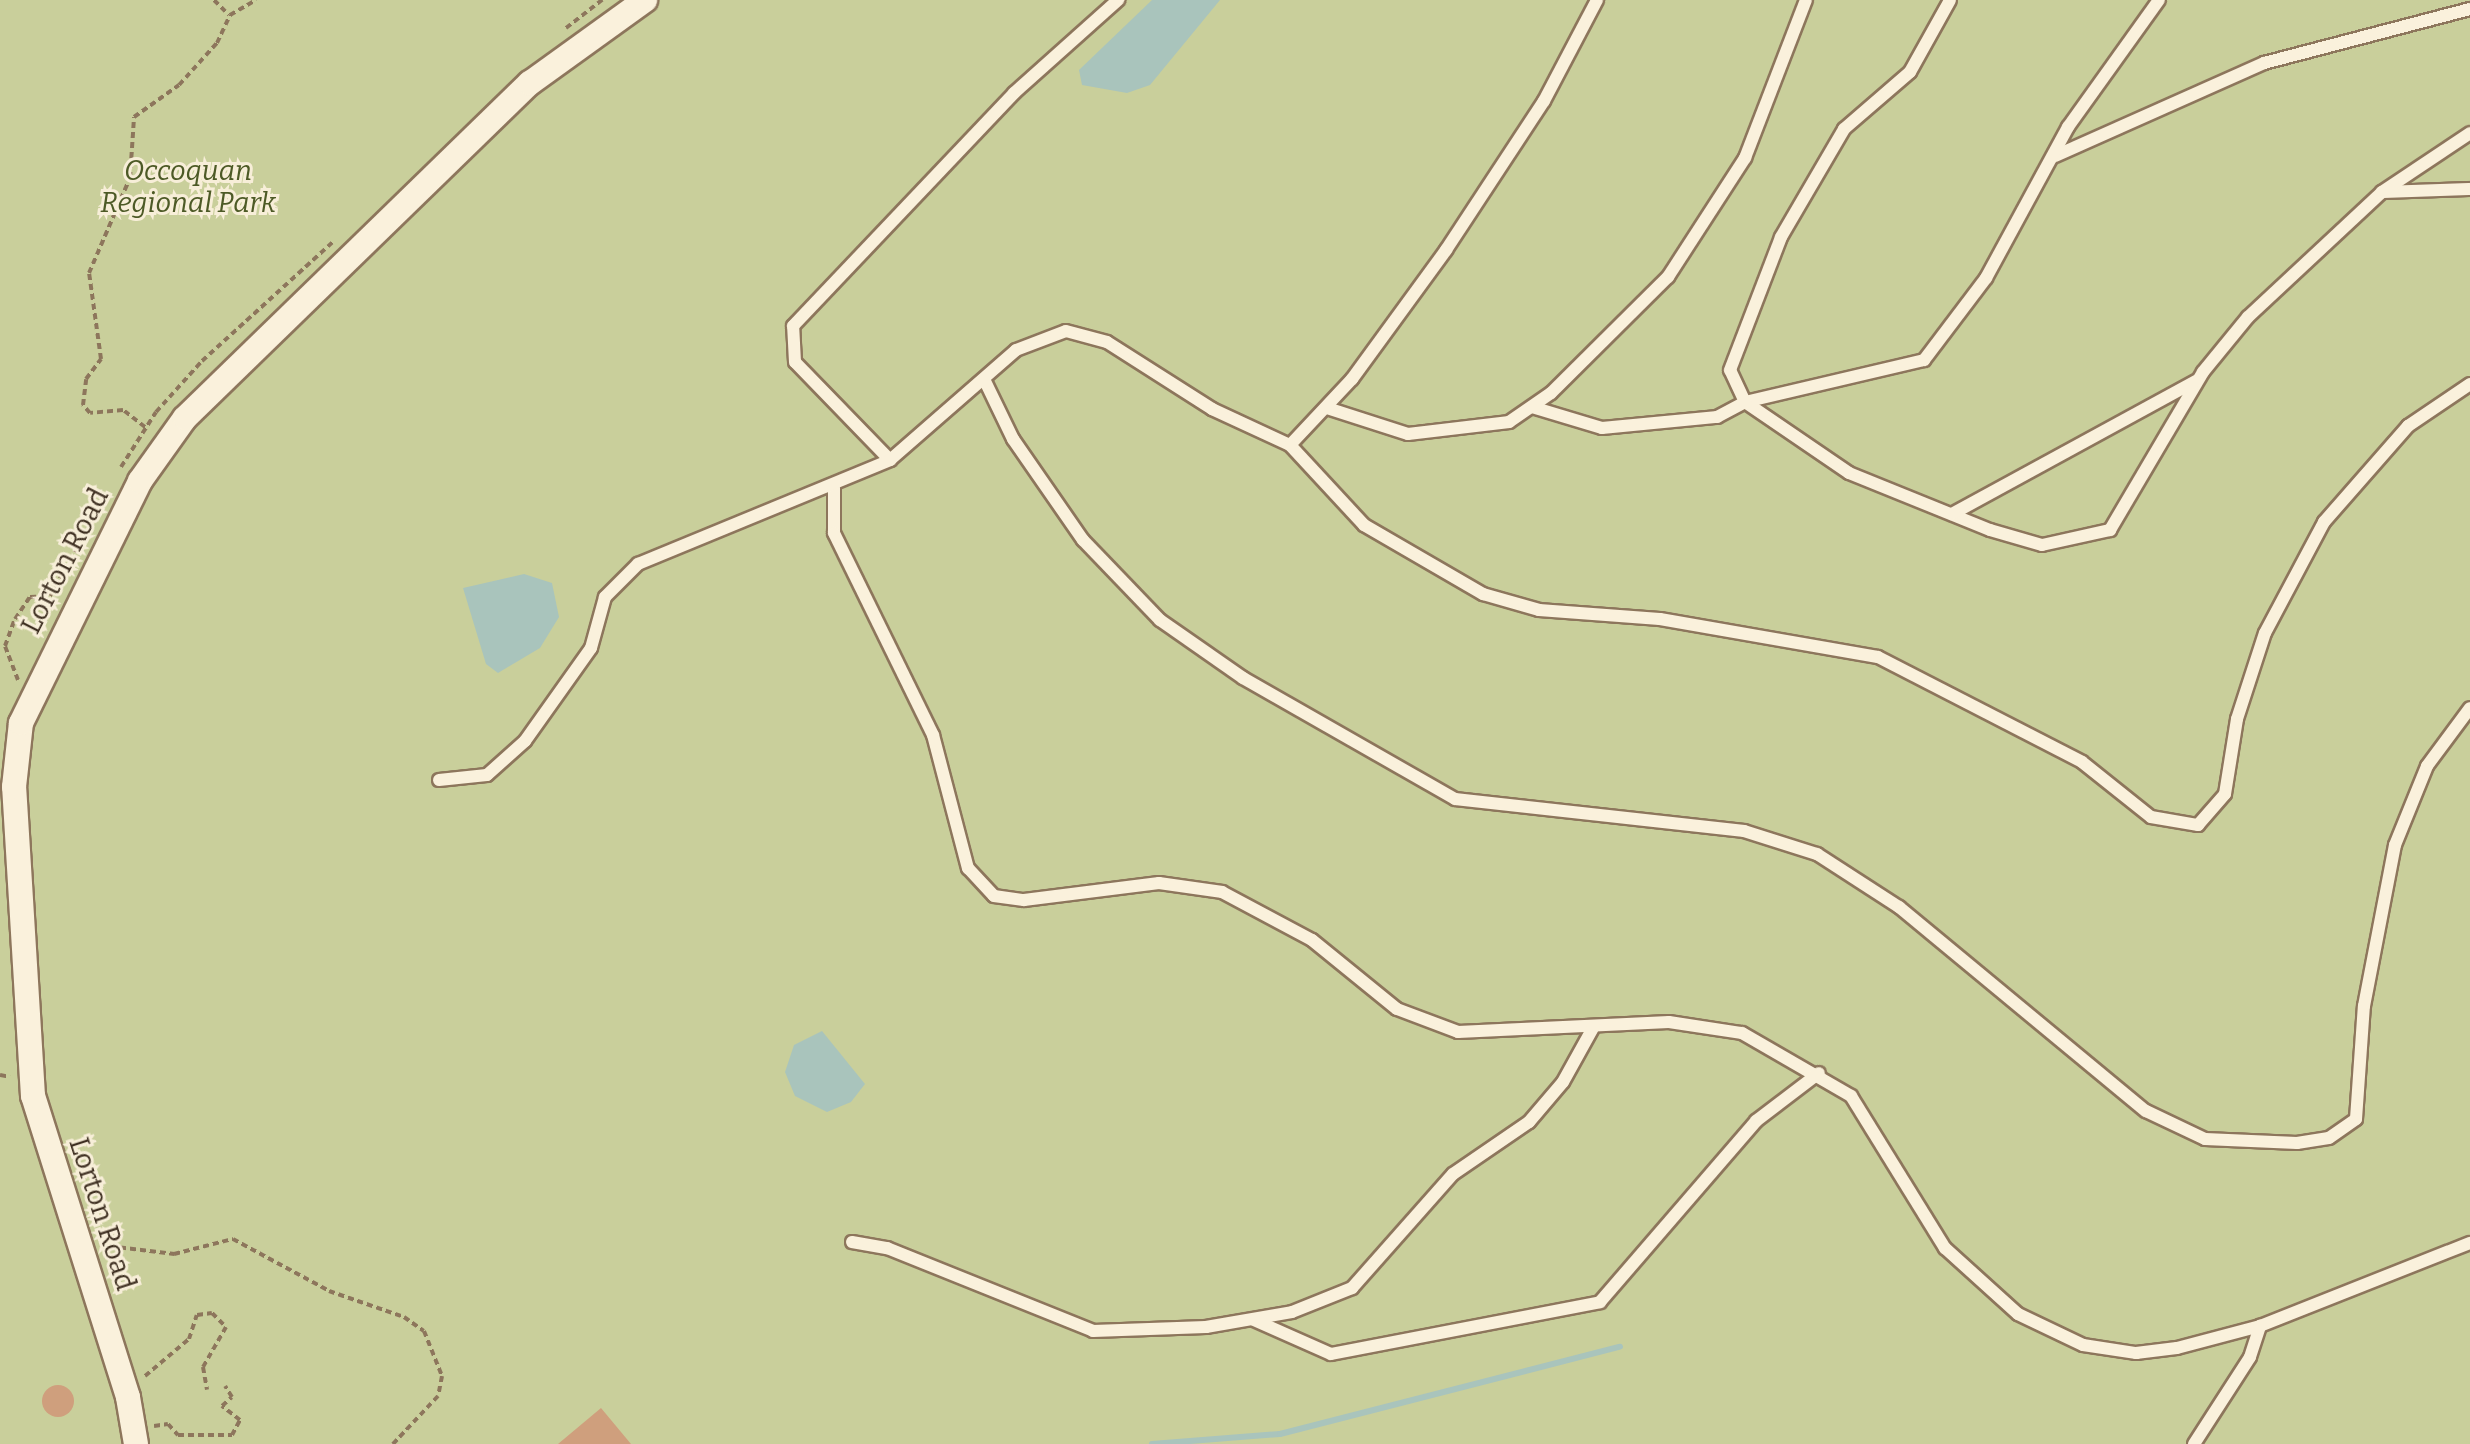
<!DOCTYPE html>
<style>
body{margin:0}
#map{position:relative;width:2470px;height:1444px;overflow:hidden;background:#f0e4c8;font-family:Bitter,serif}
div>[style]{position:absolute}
.green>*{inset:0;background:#c9cf9b;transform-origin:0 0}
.water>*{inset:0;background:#a9c4bc}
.stream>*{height:6px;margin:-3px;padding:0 3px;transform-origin:3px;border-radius:3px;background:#a9c4bc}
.building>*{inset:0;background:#cf9f7d}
.round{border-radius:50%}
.path>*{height:4px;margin-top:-2px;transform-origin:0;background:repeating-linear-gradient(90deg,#8d765c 0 6px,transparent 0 10px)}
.roads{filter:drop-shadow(2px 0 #8d765c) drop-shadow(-2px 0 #8d765c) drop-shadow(0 2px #8d765c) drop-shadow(0 -2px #8d765c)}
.lane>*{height:12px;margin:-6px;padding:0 6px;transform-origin:6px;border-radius:6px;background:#faf1dc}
.street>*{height:24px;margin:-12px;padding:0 12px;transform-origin:12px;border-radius:12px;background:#faf1dc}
span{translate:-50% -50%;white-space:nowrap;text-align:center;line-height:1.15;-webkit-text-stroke:6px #f7eed8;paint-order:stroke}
.park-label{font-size:28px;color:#4d5a26;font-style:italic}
.street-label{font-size:28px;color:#3d2e20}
</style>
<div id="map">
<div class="green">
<i style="left:0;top:0;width:2470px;height:1444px"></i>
</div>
<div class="water">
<i style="clip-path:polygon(1152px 0,1220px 0,1150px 85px,1127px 93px,1082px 85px,1079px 70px)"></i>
<i style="clip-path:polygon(524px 574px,552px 583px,559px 617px,540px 648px,498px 673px,486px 664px,463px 588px)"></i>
<i style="clip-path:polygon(822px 1031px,865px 1084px,851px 1102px,827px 1112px,795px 1096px,785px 1072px,794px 1045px)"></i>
</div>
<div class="stream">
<i style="left:1152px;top:1444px;width:128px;rotate:-4.5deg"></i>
<i style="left:1280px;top:1434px;width:351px;rotate:-14.4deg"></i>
</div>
<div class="building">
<i class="round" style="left:42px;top:1385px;width:32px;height:32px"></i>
<i style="clip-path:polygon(601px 1408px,631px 1444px,558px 1444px)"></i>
</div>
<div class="path">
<i style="left:214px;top:0;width:21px;rotate:45deg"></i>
<i style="left:566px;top:28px;width:46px;rotate:-37.9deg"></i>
<i style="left:145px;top:427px;width:28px;rotate:-142deg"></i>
<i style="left:123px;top:410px;width:33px;rotate:175deg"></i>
<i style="left:90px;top:413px;width:11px;rotate:-131deg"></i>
<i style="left:83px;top:405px;width:26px;rotate:-83deg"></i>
<i style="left:86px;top:379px;width:25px;rotate:-53deg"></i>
<i style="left:101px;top:359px;width:87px;rotate:-97.9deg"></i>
<i style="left:89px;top:273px;width:103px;rotate:-66.7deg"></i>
<i style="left:130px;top:178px;width:61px;rotate:-86.2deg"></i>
<i style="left:134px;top:117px;width:55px;rotate:-35.4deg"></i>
<i style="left:179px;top:85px;width:57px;rotate:-47.9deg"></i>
<i style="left:217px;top:43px;width:31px;rotate:-65deg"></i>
<i style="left:230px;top:15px;width:30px;rotate:-30deg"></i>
<i style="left:121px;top:467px;width:65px;rotate:-57.5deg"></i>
<i style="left:156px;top:412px;width:69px;rotate:-48deg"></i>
<i style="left:202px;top:361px;width:177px;rotate:-42.3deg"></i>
<i style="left:18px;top:680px;width:36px;rotate:-111deg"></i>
<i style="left:5px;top:646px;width:29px;rotate:-70deg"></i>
<i style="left:15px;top:619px;width:27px;rotate:-56deg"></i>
<i style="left:30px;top:597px;width:20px;rotate:-3deg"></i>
<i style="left:50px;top:596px;width:114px;rotate:-60.5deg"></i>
<i style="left:0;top:1075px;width:10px;rotate:11deg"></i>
<i style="left:100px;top:1245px;width:75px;rotate:6.9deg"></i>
<i style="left:174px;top:1254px;width:61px;rotate:-14.3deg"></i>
<i style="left:233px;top:1239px;width:109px;rotate:28.4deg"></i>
<i style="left:329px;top:1291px;width:79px;rotate:19.1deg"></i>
<i style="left:404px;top:1317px;width:24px;rotate:35deg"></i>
<i style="left:424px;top:1331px;width:48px;rotate:68.2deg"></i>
<i style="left:442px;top:1376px;width:20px;rotate:101deg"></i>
<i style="left:438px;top:1396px;width:66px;rotate:133.2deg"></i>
<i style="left:145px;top:1376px;width:57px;rotate:-40.1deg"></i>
<i style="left:189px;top:1339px;width:25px;rotate:-72deg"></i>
<i style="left:197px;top:1315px;width:15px;rotate:-8deg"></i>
<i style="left:212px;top:1313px;width:20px;rotate:45deg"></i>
<i style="left:226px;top:1327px;width:46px;rotate:119.9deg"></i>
<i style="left:203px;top:1367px;width:23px;rotate:80deg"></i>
<i style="left:154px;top:1426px;width:14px;rotate:-8deg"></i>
<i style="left:168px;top:1424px;width:15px;rotate:48deg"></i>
<i style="left:178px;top:1435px;width:54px"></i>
<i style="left:232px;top:1435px;width:17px;rotate:-62deg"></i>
<i style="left:240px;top:1420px;width:23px;rotate:-142deg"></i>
<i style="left:222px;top:1406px;width:13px;rotate:-42deg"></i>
<i style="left:232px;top:1397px;width:13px;rotate:-122deg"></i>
</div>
<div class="roads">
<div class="lane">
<i style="left:2055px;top:156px;width:229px;rotate:-24deg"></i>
<i style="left:2264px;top:63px;width:213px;rotate:-14.7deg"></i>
<i style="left:2382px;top:192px;width:88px;rotate:-2deg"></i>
<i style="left:984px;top:379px;width:67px;rotate:64.2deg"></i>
<i style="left:1013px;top:439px;width:123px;rotate:55.3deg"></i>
<i style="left:1083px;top:540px;width:111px;rotate:46.1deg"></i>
<i style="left:1160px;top:620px;width:101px;rotate:34.9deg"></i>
<i style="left:1243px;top:678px;width:244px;rotate:29.7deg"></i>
<i style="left:1455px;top:799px;width:291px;rotate:6.3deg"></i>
<i style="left:1744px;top:831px;width:77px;rotate:17.5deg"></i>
<i style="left:1817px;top:854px;width:98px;rotate:32.9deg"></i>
<i style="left:1899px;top:907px;width:320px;rotate:39.6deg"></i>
<i style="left:2146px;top:1111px;width:65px;rotate:25.4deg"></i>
<i style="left:2205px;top:1139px;width:92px;rotate:2.5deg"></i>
<i style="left:2297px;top:1143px;width:32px;rotate:-9deg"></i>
<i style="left:2329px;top:1138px;width:33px;rotate:-35deg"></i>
<i style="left:2356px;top:1119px;width:113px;rotate:-86deg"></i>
<i style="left:2364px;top:1006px;width:164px;rotate:-79.1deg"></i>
<i style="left:2395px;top:845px;width:85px;rotate:-67.9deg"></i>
<i style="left:2427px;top:766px;width:72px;rotate:-53.4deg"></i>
<i style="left:1745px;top:402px;width:126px;rotate:34.3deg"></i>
<i style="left:1849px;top:473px;width:152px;rotate:22deg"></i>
<i style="left:1990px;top:530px;width:54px;rotate:16.1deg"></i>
<i style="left:2042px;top:545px;width:70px;rotate:-12.4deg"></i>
<i style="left:2110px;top:530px;width:183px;rotate:-59.5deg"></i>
<i style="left:2203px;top:372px;width:71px;rotate:-50.7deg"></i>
<i style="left:2248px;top:317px;width:183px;rotate:-43deg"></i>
<i style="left:2382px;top:192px;width:106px;rotate:-33.8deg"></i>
<i style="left:1745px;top:402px;width:184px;rotate:-13.2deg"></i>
<i style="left:1924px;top:360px;width:103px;rotate:-52.9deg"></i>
<i style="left:1986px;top:278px;width:172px;rotate:-61.5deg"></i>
<i style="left:2068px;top:127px;width:156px;rotate:-54.4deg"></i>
<i style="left:1532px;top:407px;width:73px;rotate:16.7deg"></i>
<i style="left:1602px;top:428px;width:116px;rotate:-5.5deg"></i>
<i style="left:1717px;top:417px;width:32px;rotate:-28deg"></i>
<i style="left:1745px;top:402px;width:35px;rotate:-115deg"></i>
<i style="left:1730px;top:370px;width:142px;rotate:-69deg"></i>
<i style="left:1781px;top:237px;width:125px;rotate:-59.7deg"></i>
<i style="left:1844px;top:129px;width:87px;rotate:-40.8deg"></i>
<i style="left:1910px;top:72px;width:82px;rotate:-60.9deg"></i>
<i style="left:1327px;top:408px;width:85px;rotate:17.8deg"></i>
<i style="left:1408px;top:434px;width:102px;rotate:-6.8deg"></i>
<i style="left:1509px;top:422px;width:51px;rotate:-34.6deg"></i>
<i style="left:1551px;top:393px;width:165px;rotate:-44.8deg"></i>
<i style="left:1668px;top:277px;width:142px;rotate:-57.1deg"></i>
<i style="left:1745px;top:158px;width:169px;rotate:-68.9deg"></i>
<i style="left:1290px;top:445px;width:91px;rotate:-46.8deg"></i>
<i style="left:1352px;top:379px;width:160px;rotate:-53.9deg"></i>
<i style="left:1446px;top:250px;width:178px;rotate:-56.7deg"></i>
<i style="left:1544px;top:101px;width:114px;rotate:-62.3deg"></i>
<i style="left:890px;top:460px;width:136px;rotate:-134.1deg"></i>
<i style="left:795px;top:362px;width:36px;rotate:-93deg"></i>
<i style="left:793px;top:326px;width:321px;rotate:-46.5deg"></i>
<i style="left:1014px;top:93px;width:140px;rotate:-41.8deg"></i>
<i style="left:834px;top:488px;width:45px;rotate:90deg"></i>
<i style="left:834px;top:533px;width:225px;rotate:63.9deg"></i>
<i style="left:933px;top:735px;width:138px;rotate:75.3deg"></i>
<i style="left:968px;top:868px;width:38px;rotate:47deg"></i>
<i style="left:994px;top:896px;width:30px;rotate:8deg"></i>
<i style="left:1024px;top:900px;width:136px;rotate:-7.2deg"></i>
<i style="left:1159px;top:883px;width:64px;rotate:8.1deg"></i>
<i style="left:1222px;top:892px;width:102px;rotate:28.1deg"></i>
<i style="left:1312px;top:940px;width:109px;rotate:39.1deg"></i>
<i style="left:1397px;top:1009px;width:65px;rotate:20.7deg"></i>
<i style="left:1458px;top:1032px;width:211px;rotate:-2.7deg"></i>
<i style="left:1669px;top:1022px;width:74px;rotate:8.6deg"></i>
<i style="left:1742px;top:1033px;width:126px;rotate:30deg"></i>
<i style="left:1851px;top:1096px;width:179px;rotate:58.3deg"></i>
<i style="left:1945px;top:1248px;width:98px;rotate:42.1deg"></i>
<i style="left:2018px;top:1314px;width:72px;rotate:25.5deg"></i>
<i style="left:2083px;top:1345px;width:54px;rotate:8.6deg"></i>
<i style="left:2136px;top:1353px;width:41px;rotate:-7deg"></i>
<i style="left:2177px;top:1348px;width:86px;rotate:-14.8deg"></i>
<i style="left:2260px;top:1326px;width:226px;rotate:-21.6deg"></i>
<i style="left:1952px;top:514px;width:278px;rotate:-28.6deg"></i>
<i style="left:439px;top:780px;width:48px;rotate:-5.9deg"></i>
<i style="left:487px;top:775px;width:51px;rotate:-41.8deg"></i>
<i style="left:525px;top:741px;width:114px;rotate:-54.6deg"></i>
<i style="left:591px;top:648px;width:53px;rotate:-74.6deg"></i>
<i style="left:605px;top:597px;width:47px;rotate:-45deg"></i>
<i style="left:638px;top:564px;width:273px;rotate:-22.4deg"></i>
<i style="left:890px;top:460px;width:167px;rotate:-41.1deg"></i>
<i style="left:1016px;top:350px;width:53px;rotate:-20.8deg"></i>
<i style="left:1066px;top:331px;width:42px;rotate:15deg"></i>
<i style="left:1107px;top:342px;width:125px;rotate:32.5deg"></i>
<i style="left:1212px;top:409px;width:86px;rotate:24.8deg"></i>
<i style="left:1290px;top:445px;width:109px;rotate:47.2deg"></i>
<i style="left:1364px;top:525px;width:138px;rotate:30.1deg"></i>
<i style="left:1483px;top:594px;width:58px;rotate:15.9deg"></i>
<i style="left:1539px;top:610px;width:121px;rotate:4.3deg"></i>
<i style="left:1660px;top:619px;width:221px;rotate:9.9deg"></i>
<i style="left:1878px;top:657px;width:229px;rotate:27.2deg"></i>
<i style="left:2082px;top:762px;width:88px;rotate:38.6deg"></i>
<i style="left:2151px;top:817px;width:48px;rotate:9.7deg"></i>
<i style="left:2198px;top:825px;width:41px;rotate:-48.9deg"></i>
<i style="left:2225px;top:794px;width:76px;rotate:-80.9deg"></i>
<i style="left:2237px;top:719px;width:90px;rotate:-72deg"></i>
<i style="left:2265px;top:633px;width:126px;rotate:-62deg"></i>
<i style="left:2324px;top:522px;width:128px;rotate:-48.8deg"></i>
<i style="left:2408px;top:426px;width:75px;rotate:-34.1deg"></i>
<i style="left:852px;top:1242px;width:36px;rotate:10deg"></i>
<i style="left:887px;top:1248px;width:222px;rotate:21.9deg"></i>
<i style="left:1093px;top:1331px;width:113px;rotate:-2deg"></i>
<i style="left:1206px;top:1327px;width:87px;rotate:-9.9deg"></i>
<i style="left:1292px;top:1312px;width:65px;rotate:-21.8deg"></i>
<i style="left:1352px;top:1288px;width:152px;rotate:-48.5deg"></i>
<i style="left:1453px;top:1174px;width:92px;rotate:-34.4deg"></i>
<i style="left:1529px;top:1122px;width:52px;rotate:-49.6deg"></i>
<i style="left:1563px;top:1082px;width:64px;rotate:-61deg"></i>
<i style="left:1254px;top:1320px;width:84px;rotate:23.8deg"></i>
<i style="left:1331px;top:1354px;width:274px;rotate:-10.9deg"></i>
<i style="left:1600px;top:1302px;width:239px;rotate:-49.2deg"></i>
<i style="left:1756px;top:1121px;width:79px;rotate:-37.3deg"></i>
<i style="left:2194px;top:1444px;width:103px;rotate:-57.2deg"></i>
<i style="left:2250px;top:1357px;width:33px;rotate:-72deg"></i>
</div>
<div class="street">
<i style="left:136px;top:1444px;width:48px;rotate:-99.7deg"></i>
<i style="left:128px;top:1397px;width:316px;rotate:-107.5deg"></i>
<i style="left:33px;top:1096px;width:310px;rotate:-93.5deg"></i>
<i style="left:14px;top:787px;width:64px;rotate:-83.8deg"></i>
<i style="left:21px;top:723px;width:270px;rotate:-63.8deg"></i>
<i style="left:140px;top:481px;width:77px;rotate:-54.5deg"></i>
<i style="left:185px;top:418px;width:481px;rotate:-44.2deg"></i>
<i style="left:530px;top:83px;width:142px;rotate:-35.8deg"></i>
</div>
</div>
<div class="park-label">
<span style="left:188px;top:187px">Occoquan<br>Regional Park</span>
</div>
<div class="street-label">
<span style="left:65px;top:561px;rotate:-63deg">Lorton Road</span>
<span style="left:102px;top:1214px;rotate:72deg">Lorton Road</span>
</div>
</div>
